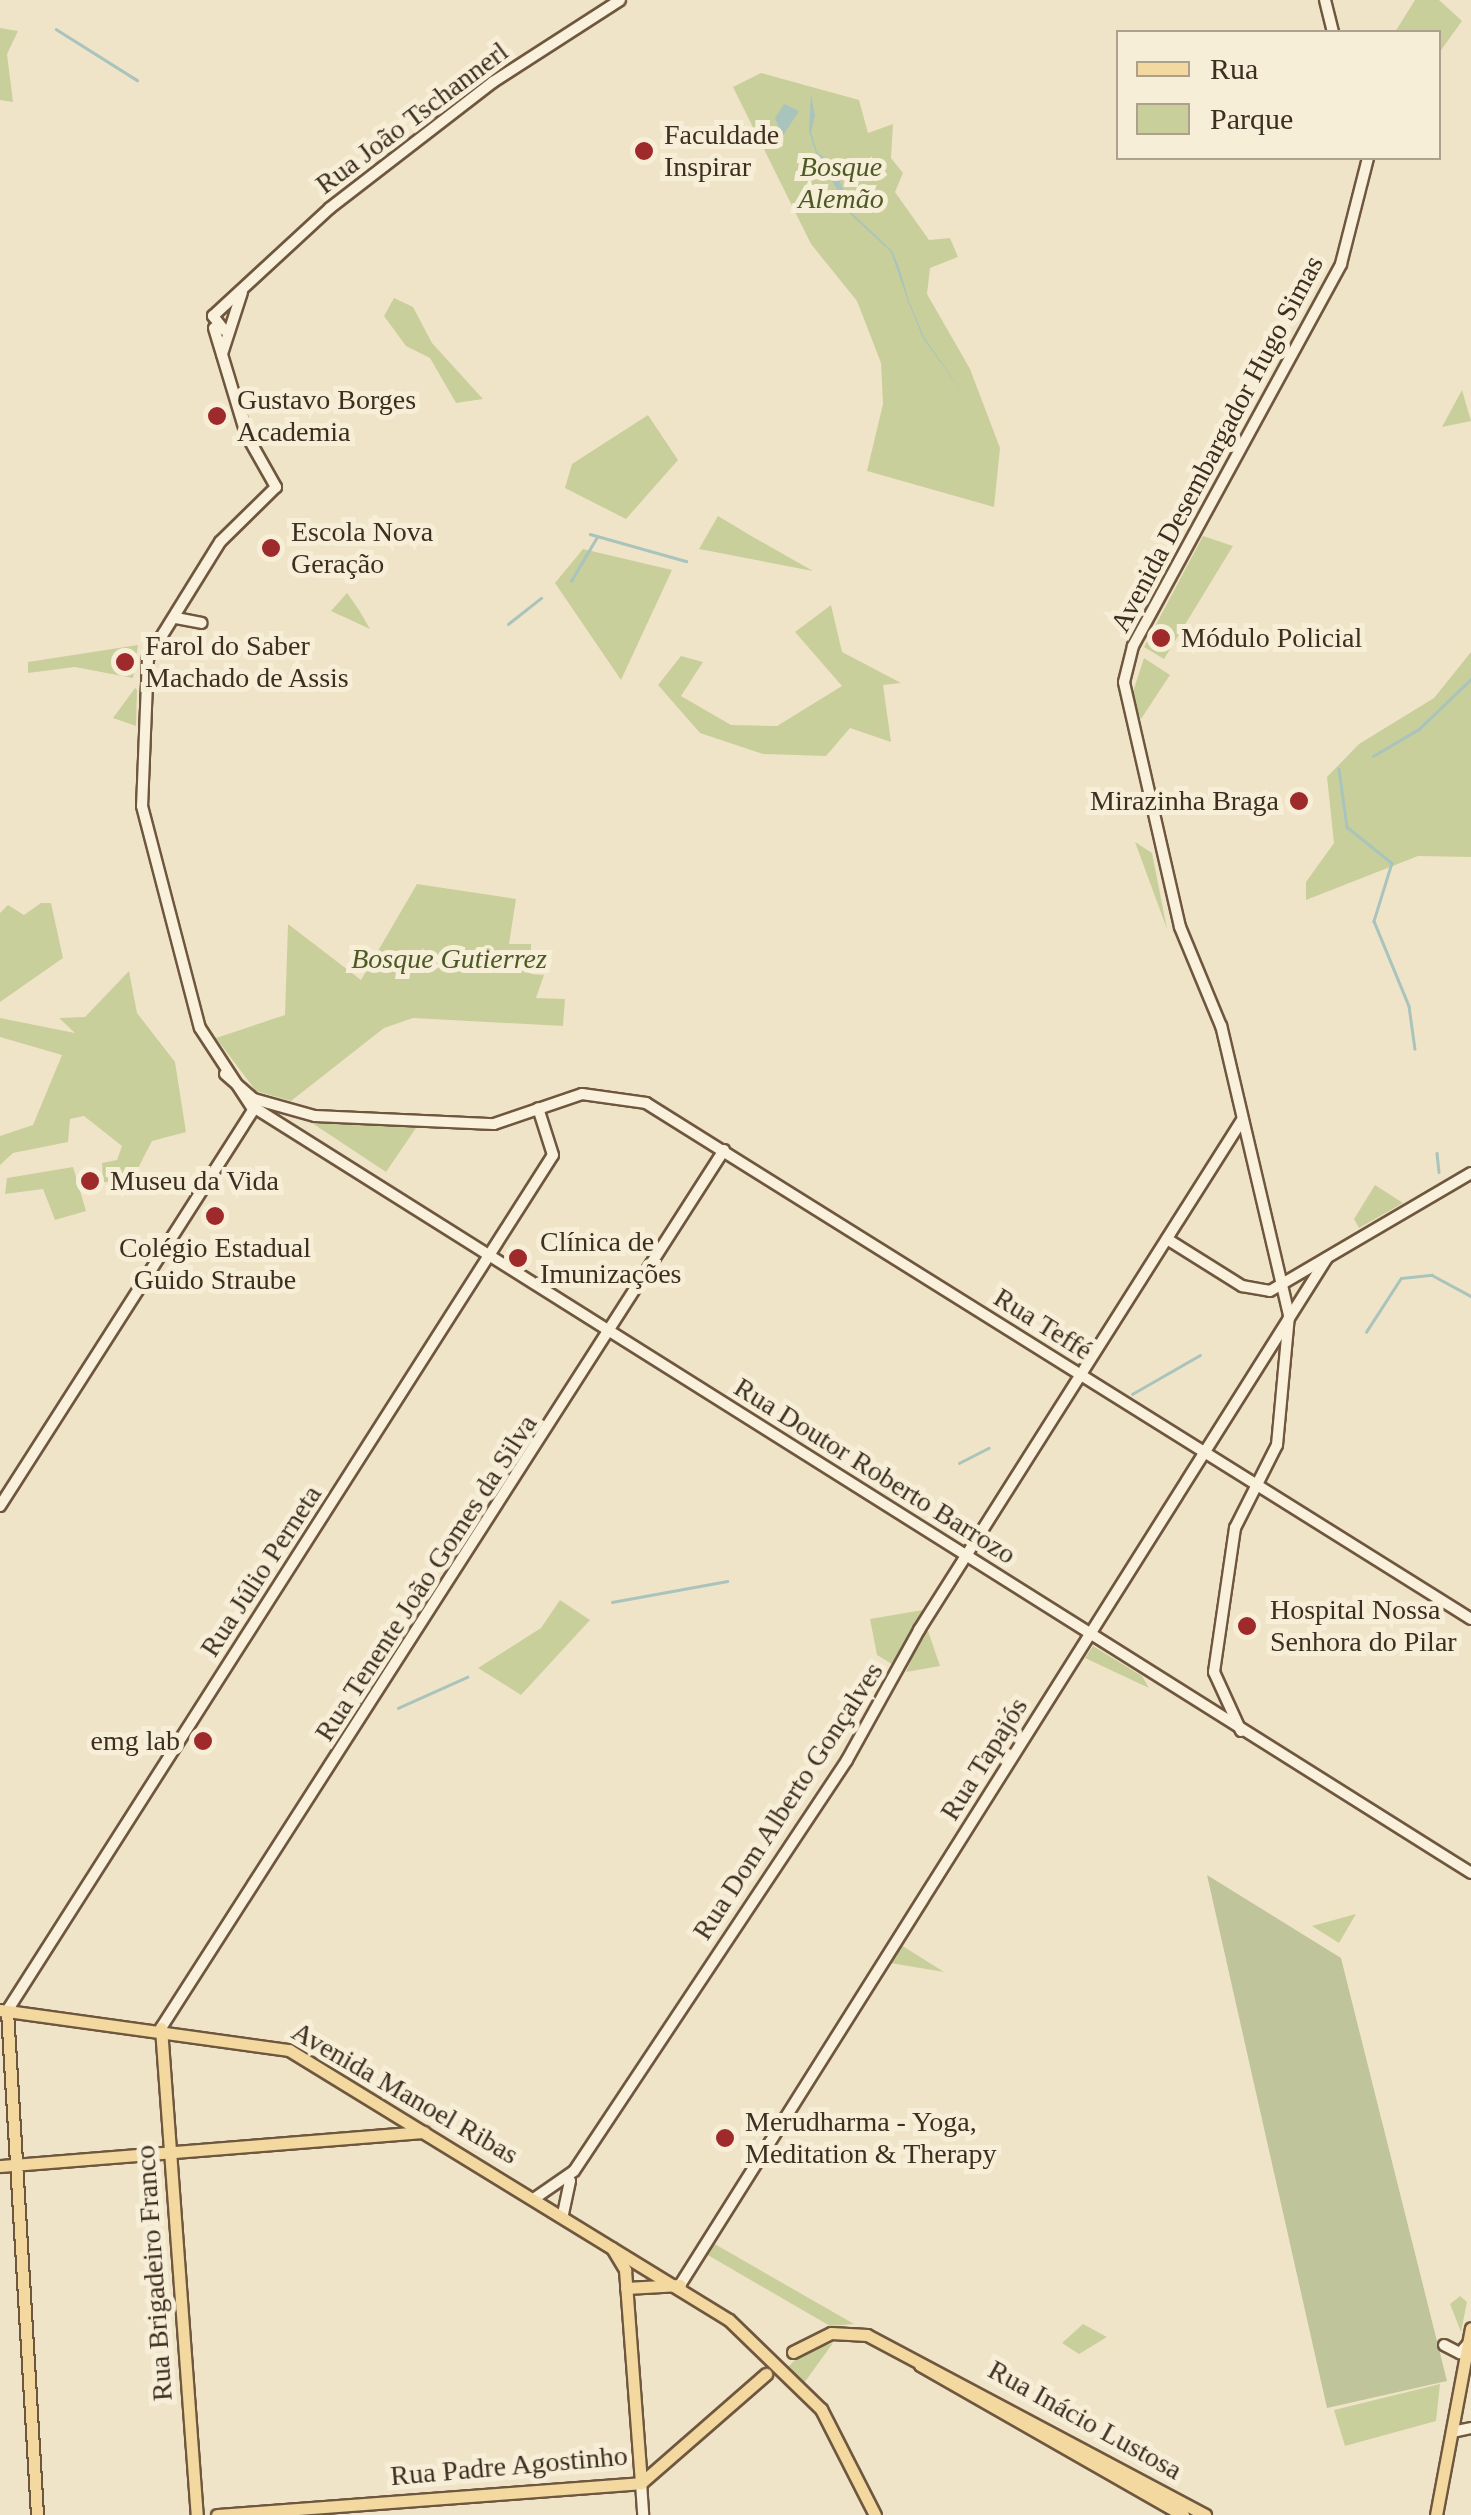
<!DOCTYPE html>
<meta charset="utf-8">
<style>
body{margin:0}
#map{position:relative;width:1471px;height:2515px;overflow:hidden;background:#f0e4c8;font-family:"Times New Roman",serif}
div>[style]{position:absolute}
.green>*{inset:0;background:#c9cf9b}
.cemetery>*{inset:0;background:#bfc49a}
.water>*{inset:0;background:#a9c4bc}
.stream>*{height:2.5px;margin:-1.25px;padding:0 1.25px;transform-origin:1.25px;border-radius:1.25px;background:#a9c4bc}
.roads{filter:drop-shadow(2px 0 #6f573f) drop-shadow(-2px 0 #6f573f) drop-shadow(0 2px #6f573f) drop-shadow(0 -2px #6f573f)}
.secondary>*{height:10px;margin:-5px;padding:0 5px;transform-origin:5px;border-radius:5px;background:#faf1dc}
.primary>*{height:11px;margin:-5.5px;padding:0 5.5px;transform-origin:5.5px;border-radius:5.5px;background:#f3d9a0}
.dots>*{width:28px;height:28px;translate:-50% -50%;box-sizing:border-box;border:5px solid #f7eed8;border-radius:50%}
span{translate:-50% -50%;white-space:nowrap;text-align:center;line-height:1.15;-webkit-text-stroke:10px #f7eed8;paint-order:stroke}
.street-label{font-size:28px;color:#3d2e20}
.poi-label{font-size:28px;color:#3d2e20}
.left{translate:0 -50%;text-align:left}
.right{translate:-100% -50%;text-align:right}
.park-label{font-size:28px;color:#4d5a26;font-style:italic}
.legend{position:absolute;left:1116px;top:30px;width:325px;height:130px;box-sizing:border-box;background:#f7eed8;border:2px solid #ada18e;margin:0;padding:12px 18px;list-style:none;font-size:30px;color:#3d2e20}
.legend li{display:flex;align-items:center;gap:20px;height:50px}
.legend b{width:50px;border:2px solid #ada18e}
</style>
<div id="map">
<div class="green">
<i style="clip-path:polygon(1415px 0,1439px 0,1462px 21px,1439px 53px,1438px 32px,1395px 32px)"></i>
<i style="clip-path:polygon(0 28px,18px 31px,7px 54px,13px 102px,0 100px)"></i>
<i style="clip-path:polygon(761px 73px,859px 100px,868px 133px,893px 124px,891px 158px,903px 173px,895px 192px,929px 240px,950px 238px,958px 257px,930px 268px,927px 294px,970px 369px,1000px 448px,994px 507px,867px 471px,883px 404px,881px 363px,857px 301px,811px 244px,733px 87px)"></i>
<i style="clip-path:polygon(394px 298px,413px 307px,432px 343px,483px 399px,456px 403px,430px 358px,406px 346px,384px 316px)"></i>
<i style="clip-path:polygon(1462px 390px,1471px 421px,1442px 427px)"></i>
<i style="clip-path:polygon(648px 415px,678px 460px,626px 519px,565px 488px,572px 464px)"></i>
<i style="clip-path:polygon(718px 516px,753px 537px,813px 571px,699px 549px)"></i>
<i style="clip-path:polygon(1203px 536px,1233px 546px,1164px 659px,1144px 647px)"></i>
<i style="clip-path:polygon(583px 549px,672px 570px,621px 680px,555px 583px)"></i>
<i style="clip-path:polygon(347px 593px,359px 610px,370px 629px,331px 611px)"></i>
<i style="clip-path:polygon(831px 605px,842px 652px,901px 683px,883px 685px,891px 742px,850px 728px,826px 756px,763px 754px,700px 733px,658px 685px,681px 656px,703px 662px,681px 696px,731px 725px,777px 726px,842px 686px,795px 632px)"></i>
<i style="clip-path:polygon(138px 645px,133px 678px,75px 667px,28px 673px,28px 662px)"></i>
<i style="clip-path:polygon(1471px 652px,1471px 857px,1418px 856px,1306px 900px,1306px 882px,1334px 843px,1327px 777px,1359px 744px,1434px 698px)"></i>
<i style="clip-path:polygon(1144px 658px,1170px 675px,1141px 719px,1131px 698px)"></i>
<i style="clip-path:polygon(135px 688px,137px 690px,136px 726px,113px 718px)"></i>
<i style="clip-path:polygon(1135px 842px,1152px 853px,1167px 929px)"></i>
<i style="clip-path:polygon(417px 884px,516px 899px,509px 944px,531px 944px,531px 974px,544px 975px,536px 998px,565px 999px,563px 1026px,413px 1018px,384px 1028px,291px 1101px,256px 1091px,216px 1038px,285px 1015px,288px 924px,361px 980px)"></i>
<i style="clip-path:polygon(41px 903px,51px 903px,63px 958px,0 1002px,0 913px,8px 905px,24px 915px)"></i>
<i style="clip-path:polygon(129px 971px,137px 1013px,175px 1062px,186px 1132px,152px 1141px,131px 1182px,103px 1182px,102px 1163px,117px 1160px,122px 1146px,84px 1116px,70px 1119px,68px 1142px,13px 1153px,0 1165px,0 1136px,33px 1125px,62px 1055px,0 1037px,0 1018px,75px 1033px,59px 1018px,85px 1017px)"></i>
<i style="clip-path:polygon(312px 1123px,415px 1125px,416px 1128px,386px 1172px)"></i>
<i style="clip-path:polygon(73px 1167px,86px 1211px,55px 1220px,43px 1189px,5px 1194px,7px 1178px)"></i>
<i style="clip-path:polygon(1375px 1185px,1403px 1203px,1359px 1228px,1354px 1219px)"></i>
<i style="clip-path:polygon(560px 1600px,590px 1620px,521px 1695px,478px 1668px,541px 1628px)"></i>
<i style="clip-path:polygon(923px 1610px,895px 1666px,877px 1655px,870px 1619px)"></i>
<i style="clip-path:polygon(927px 1628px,940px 1666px,906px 1672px,917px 1646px)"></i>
<i style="clip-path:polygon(1093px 1646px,1142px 1676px,1149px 1688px,1085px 1658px)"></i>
<i style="clip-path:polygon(1356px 1914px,1339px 1943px,1312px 1926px)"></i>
<i style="clip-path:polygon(901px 1945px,944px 1972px,890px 1963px)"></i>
<i style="clip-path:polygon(713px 2243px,854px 2324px,830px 2326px,706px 2254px)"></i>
<i style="clip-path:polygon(1460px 2296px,1467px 2302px,1461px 2332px,1450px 2304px)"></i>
<i style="clip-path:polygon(1083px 2324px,1107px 2337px,1079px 2354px,1062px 2343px)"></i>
<i style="clip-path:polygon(833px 2343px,804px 2383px,788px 2367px,802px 2353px)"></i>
<i style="clip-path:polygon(1440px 2384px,1436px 2421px,1345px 2446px,1334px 2410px)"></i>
</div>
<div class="cemetery">
<i style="clip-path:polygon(1207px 1875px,1341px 1958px,1447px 2381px,1327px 2408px)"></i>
</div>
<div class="water">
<i style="clip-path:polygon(811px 93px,815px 116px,811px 132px,817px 152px,831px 163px,846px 195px,848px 209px,892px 251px,899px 267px,909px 301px,924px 337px,966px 398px,923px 338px,908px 301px,891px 252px,848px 212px,825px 206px,833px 195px,847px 207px,816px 153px,809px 131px)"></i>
<i style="clip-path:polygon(784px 104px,799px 111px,782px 137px,775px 118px)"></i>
</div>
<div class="stream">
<i style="left:56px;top:29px;width:96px;rotate:32.2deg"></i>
<i style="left:590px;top:534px;width:100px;rotate:15.7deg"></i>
<i style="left:571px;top:581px;width:51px;rotate:-59.4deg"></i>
<i style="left:508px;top:624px;width:42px;rotate:-38.2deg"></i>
<i style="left:1373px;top:756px;width:53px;rotate:-30.4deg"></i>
<i style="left:1419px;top:729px;width:72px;rotate:-43.9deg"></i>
<i style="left:1339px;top:769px;width:59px;rotate:82.1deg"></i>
<i style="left:1347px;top:827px;width:58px;rotate:38.7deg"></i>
<i style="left:1392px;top:863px;width:61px;rotate:107.2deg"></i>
<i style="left:1374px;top:921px;width:92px;rotate:67.6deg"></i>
<i style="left:1409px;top:1006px;width:43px;rotate:82.1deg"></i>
<i style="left:1437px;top:1153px;width:19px;rotate:84deg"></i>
<i style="left:1366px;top:1332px;width:64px;rotate:-57.1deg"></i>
<i style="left:1401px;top:1278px;width:31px;rotate:-6deg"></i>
<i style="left:1432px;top:1275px;width:44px;rotate:28.3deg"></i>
<i style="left:1132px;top:1394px;width:78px;rotate:-29.8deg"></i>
<i style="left:959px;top:1463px;width:33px;rotate:-27deg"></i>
<i style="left:612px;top:1602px;width:117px;rotate:-10.3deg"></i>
<i style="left:398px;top:1708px;width:76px;rotate:-24.2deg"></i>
</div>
<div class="roads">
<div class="secondary">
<i style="left:1325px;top:0;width:33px;rotate:76deg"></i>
<i style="left:214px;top:328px;width:111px;rotate:73.2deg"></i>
<i style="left:246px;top:434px;width:61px;rotate:60.5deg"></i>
<i style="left:276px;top:487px;width:78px;rotate:135.5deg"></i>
<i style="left:220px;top:542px;width:137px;rotate:121.8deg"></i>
<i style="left:148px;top:658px;width:148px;rotate:92.3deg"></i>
<i style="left:142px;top:806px;width:229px;rotate:75.4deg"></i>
<i style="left:200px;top:1028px;width:97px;rotate:56.8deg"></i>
<i style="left:224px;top:330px;width:18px;rotate:-128deg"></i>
<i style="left:213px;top:316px;width:159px;rotate:-42.7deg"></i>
<i style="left:330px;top:208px;width:206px;rotate:-37.7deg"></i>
<i style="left:493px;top:82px;width:151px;rotate:-32.8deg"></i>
<i style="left:222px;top:354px;width:65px;rotate:-72.1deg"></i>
<i style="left:176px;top:618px;width:26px;rotate:11deg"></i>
<i style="left:225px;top:1074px;width:38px;rotate:41deg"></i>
<i style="left:254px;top:1099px;width:63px;rotate:15.6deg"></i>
<i style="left:315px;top:1116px;width:179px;rotate:2.6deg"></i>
<i style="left:494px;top:1124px;width:93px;rotate:-18.8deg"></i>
<i style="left:582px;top:1094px;width:65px;rotate:8deg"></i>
<i style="left:646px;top:1103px;width:973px;rotate:32.02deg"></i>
<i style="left:255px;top:1108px;width:1437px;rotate:32.17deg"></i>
<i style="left:1167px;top:1239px;width:89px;rotate:32.1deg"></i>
<i style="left:1242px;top:1286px;width:28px;rotate:10deg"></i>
<i style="left:1270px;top:1291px;width:233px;rotate:-30.4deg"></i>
<i style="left:0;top:1506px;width:473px;rotate:-57.4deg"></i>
<i style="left:1241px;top:1731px;width:65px;rotate:-114.6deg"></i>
<i style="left:1214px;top:1672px;width:146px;rotate:-81.7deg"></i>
<i style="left:1235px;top:1528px;width:93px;rotate:-63.2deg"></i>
<i style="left:1277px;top:1445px;width:131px;rotate:-84.7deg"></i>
<i style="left:1289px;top:1315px;width:297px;rotate:-103.2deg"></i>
<i style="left:1221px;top:1026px;width:107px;rotate:-112.5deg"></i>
<i style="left:1180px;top:927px;width:251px;rotate:-102.9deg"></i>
<i style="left:1124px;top:682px;width:37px;rotate:-76deg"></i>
<i style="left:1133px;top:646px;width:435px;rotate:-61.4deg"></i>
<i style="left:1341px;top:264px;width:109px;rotate:-75.7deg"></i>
<i style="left:7px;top:2011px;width:1015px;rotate:-57.47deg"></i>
<i style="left:553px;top:1155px;width:49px;rotate:-107.7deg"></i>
<i style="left:161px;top:2028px;width:1043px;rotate:-57.33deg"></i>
<i style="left:535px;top:2198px;width:47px;rotate:-34.7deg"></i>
<i style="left:574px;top:2171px;width:493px;rotate:-56.4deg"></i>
<i style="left:847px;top:1760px;width:149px;rotate:-61deg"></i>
<i style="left:919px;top:1630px;width:604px;rotate:-57.65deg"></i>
<i style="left:563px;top:2214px;width:34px;rotate:-78deg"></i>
<i style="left:680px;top:2285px;width:1214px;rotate:-57.79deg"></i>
<i style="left:1444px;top:2345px;width:18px;rotate:27deg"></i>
<i style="left:1460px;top:2353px;width:11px;rotate:-49deg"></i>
<i style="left:1452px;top:2432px;width:19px;rotate:-12deg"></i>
<i style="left:641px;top:2483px;width:32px;rotate:86deg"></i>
</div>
<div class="primary">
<i style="left:0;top:2010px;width:292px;rotate:7.9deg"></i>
<i style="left:289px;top:2050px;width:516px;rotate:31.53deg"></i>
<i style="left:729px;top:2320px;width:128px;rotate:44.1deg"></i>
<i style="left:821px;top:2409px;width:119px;rotate:63deg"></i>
<i style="left:7px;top:2011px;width:505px;rotate:86.59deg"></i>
<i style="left:161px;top:2028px;width:488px;rotate:85.8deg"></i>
<i style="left:0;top:2166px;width:425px;rotate:-4.6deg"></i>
<i style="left:612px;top:2248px;width:26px;rotate:59deg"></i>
<i style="left:625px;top:2270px;width:214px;rotate:85.7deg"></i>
<i style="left:626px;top:2288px;width:54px;rotate:-3.2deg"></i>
<i style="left:793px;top:2352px;width:42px;rotate:-26.6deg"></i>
<i style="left:831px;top:2333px;width:36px;rotate:3deg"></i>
<i style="left:867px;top:2335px;width:383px;rotate:28deg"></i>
<i style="left:920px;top:2365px;width:303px;rotate:29.7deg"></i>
<i style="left:217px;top:2515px;width:425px;rotate:-4.3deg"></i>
<i style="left:641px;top:2483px;width:166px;rotate:-41.1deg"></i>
<i style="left:1436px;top:2515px;width:190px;rotate:-79.4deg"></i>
</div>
</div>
<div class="dots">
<i style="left:644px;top:151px;background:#9e2a2b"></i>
<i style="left:217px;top:416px;background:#9e2a2b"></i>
<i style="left:271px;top:548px;background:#9e2a2b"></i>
<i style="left:1161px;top:638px;background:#9e2a2b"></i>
<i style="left:125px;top:662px;background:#9e2a2b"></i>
<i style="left:1299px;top:801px;background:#9e2a2b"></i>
<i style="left:90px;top:1181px;background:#9e2a2b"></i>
<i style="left:215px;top:1216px;background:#9e2a2b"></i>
<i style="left:518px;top:1258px;background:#9e2a2b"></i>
<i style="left:1247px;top:1626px;background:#9e2a2b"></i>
<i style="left:203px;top:1741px;background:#9e2a2b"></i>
<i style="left:725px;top:2138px;background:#9e2a2b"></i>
</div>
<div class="street-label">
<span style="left:412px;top:118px;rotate:-37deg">Rua João Tschannerl</span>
<span style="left:1217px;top:444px;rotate:-62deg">Avenida Desembargador Hugo Simas</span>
<span style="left:1043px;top:1324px;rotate:32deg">Rua Teffé</span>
<span style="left:875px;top:1471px;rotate:32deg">Rua Doutor Roberto Barrozo</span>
<span style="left:261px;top:1571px;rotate:-57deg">Rua Júlio Perneta</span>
<span style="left:426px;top:1578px;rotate:-57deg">Rua Tenente João Gomes da Silva</span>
<span style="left:984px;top:1759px;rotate:-58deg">Rua Tapajós</span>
<span style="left:788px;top:1801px;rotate:-57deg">Rua Dom Alberto Gonçalves</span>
<span style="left:405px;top:2093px;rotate:30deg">Avenida Manoel Ribas</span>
<span style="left:154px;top:2273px;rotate:-94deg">Rua Brigadeiro Franco</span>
<span style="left:1085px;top:2420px;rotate:29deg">Rua Inácio Lustosa</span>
<span style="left:509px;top:2466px;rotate:-5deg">Rua Padre Agostinho</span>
</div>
<div class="poi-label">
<span class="left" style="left:664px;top:151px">Faculdade<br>Inspirar</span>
<span class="left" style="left:237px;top:416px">Gustavo Borges<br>Academia</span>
<span class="left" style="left:291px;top:548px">Escola Nova<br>Geração</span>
<span class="left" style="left:1181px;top:638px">Módulo Policial</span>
<span class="left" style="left:145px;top:662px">Farol do Saber<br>Machado de Assis</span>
<span class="right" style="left:1279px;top:801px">Mirazinha Braga</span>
<span class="left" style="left:110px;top:1181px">Museu da Vida</span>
<span class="left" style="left:540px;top:1258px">Clínica de<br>Imunizações</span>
<span style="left:215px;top:1264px">Colégio Estadual<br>Guido Straube</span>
<span class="left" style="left:1270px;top:1626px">Hospital Nossa<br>Senhora do Pilar</span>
<span class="right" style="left:180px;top:1741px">emg lab</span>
<span class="left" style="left:745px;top:2138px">Merudharma - Yoga,<br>Meditation &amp; Therapy</span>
</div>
<div class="park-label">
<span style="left:841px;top:183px">Bosque<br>Alemão</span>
<span style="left:449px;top:959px">Bosque Gutierrez</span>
</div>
<ul class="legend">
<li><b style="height:12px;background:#f3d9a0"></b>Rua</li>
<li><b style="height:28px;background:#c9cf9b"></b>Parque</li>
</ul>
</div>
